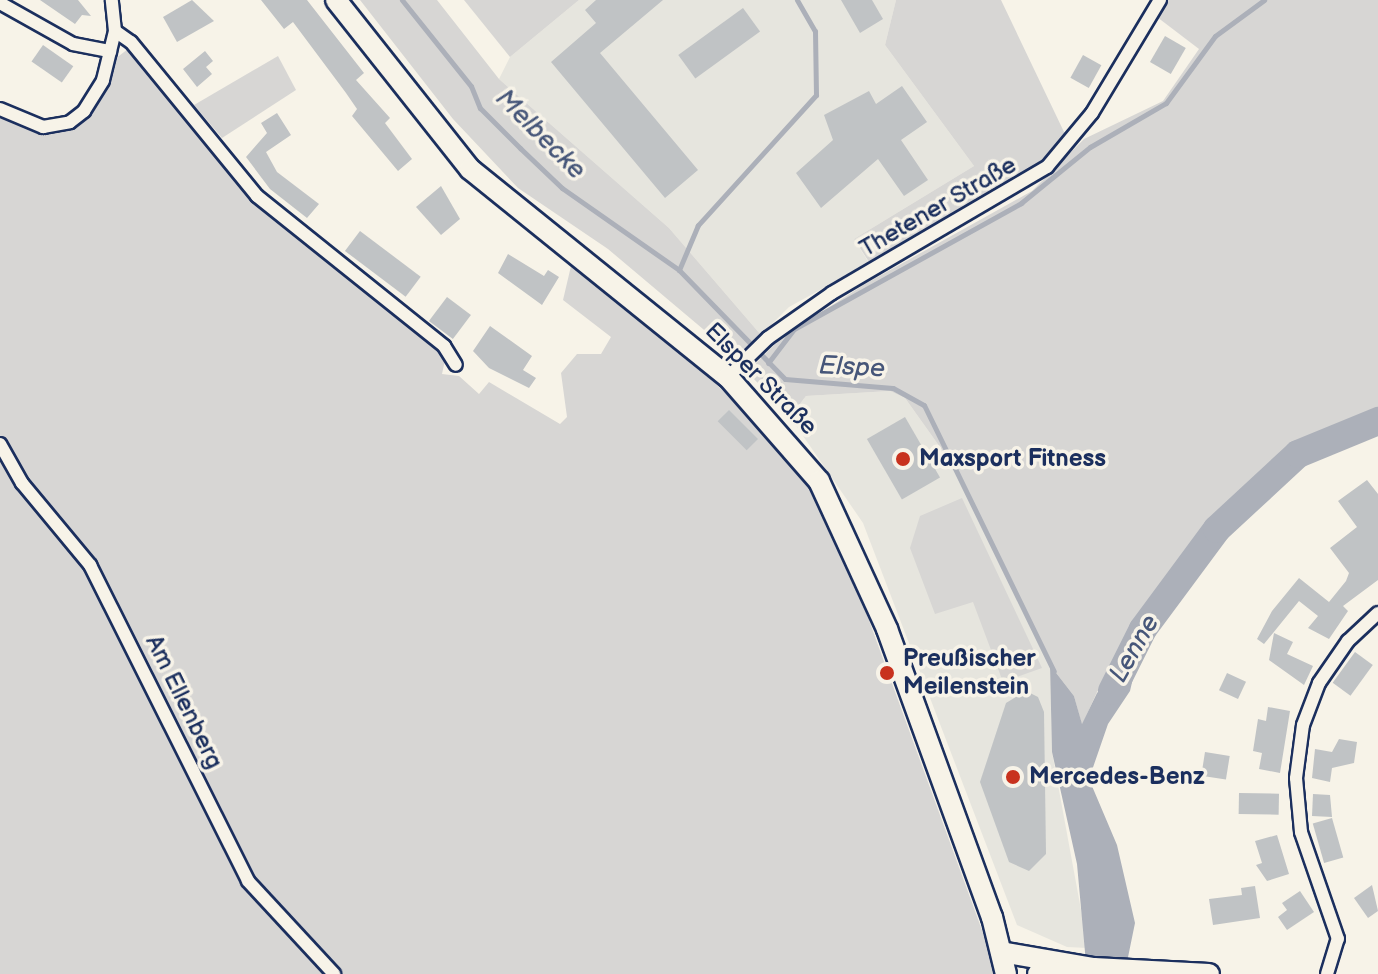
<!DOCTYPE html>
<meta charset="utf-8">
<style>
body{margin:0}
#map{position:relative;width:1378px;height:974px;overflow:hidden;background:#f7f3e8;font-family:"Balsamiq Sans",sans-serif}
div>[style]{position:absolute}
.built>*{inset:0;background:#e6e5de}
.green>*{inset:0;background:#d7d6d4}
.water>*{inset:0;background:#acb0b9}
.stream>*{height:5px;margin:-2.5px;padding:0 2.5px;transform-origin:2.5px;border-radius:2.5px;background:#acb0b9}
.river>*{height:28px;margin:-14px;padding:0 14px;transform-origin:14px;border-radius:14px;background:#acb0b9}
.building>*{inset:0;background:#c0c3c5;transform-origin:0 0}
.roads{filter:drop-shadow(2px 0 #1b2f5e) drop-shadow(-2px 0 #1b2f5e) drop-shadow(0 2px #1b2f5e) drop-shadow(0 -2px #1b2f5e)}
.street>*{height:12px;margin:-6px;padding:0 6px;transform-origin:6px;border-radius:6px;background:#f7f3e8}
.primary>*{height:20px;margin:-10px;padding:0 10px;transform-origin:10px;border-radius:10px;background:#f7f3e8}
.dots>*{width:22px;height:22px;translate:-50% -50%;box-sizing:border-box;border:4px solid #f7f3e8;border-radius:50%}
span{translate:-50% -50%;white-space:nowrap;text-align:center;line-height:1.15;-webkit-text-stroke:7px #f7f3e8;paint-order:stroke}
.street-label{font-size:24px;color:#1b2f5e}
.poi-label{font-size:24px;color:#1b2f5e;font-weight:700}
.left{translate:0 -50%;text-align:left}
.water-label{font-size:26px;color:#465679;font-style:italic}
</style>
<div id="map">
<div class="built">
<i style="clip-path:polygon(579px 0,896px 0,885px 45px,974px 166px,854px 239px,869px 263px,789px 307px,761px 335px,669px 228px,499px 79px,510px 57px)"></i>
<i style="clip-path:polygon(890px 391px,905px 398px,952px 464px,1050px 665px,1052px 752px,1088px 948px,1067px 947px,1017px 925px,863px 523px,790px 417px,806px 396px)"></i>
</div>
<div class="green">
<i style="clip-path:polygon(360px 0,437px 0,499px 79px,669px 228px,761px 335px,735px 356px,608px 249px,518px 188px,453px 119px)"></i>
<i style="clip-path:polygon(464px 0,579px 0,510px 57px)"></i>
<i style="clip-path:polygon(896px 0,1001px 0,1065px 134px,1031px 171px,869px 262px,854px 239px,974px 166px,885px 45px)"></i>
<i style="clip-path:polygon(1167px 0,1378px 0,1378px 424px,1309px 447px,1247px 503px,1097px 692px,1082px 725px,1074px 696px,1050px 665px,952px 464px,905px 398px,890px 391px,806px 396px,790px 417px,753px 378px,754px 365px,780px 339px,865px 284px,1032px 191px,1084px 139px,1163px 101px,1199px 49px,1157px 17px)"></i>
<i style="clip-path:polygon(128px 49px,253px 201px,437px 350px,445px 360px,442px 374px,459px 376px,479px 394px,489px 382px,560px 424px,567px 417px,561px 373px,577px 354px,601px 354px,611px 337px,563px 300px,571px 266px,703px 371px,775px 443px,822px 506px,843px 549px,998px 974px,0 974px,0 115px,37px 131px,76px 124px,101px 98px,115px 59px)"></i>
<i style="clip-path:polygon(278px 56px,296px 90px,222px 138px,194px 105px)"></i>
<i style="clip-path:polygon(962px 498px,1042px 668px,1003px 682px,973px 602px,935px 614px,910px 548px,920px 516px)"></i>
</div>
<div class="water">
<i style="clip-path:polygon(1141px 644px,1130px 691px,1108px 724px,1089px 779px,1117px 845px,1135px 923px,1126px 967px,1087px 974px,1077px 864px,1052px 752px,1050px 665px,1074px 696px,1082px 724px,1097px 693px)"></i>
</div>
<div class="stream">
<i style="left:402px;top:0;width:110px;rotate:51.3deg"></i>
<i style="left:471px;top:86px;width:24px;rotate:68deg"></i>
<i style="left:480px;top:108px;width:57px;rotate:45deg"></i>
<i style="left:520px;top:148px;width:58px;rotate:43.6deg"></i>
<i style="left:562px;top:188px;width:143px;rotate:35deg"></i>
<i style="left:797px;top:0;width:36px;rotate:60deg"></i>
<i style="left:815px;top:31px;width:64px;rotate:89.1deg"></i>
<i style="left:816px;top:95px;width:176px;rotate:132.2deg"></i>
<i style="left:698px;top:225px;width:49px;rotate:112.9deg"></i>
<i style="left:679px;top:270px;width:152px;rotate:45.8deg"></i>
<i style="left:785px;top:379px;width:108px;rotate:4.8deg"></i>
<i style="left:893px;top:388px;width:35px;rotate:29deg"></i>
<i style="left:924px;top:405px;width:296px;rotate:64deg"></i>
<i style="left:768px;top:363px;width:43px;rotate:-52.6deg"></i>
<i style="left:794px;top:329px;width:260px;rotate:-29deg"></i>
<i style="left:1021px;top:203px;width:89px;rotate:-39.1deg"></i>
<i style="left:1090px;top:147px;width:88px;rotate:-30.1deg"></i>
<i style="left:1166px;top:103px;width:83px;rotate:-53.8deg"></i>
<i style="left:1215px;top:36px;width:61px;rotate:-36.3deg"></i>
</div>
<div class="river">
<i style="left:1112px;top:691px;width:69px;rotate:-63.4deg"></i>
<i style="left:1143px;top:629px;width:124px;rotate:-53.5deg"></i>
<i style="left:1217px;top:529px;width:110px;rotate:-42.8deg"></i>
<i style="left:1298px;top:454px;width:87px;rotate:-22.4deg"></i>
</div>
<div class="building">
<i style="clip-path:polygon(40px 0,78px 0,91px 16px,82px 15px,75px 24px)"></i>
<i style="clip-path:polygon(192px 0,214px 21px,177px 42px,163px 17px)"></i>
<i style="clip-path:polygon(261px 0,307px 0,364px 73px,356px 80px,390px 118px,385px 123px,412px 159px,398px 171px,352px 116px,357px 109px,346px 93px,293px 22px,284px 29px)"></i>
<i style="clip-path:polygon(596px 0,663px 0,600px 53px,698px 170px,665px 198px,551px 62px,596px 23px,585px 10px)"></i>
<i style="clip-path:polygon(841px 0,872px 0,883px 19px,860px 33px)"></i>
<i style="left:743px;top:8px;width:29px;height:80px;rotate:54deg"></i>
<i style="left:1165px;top:36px;width:24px;height:30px;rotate:30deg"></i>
<i style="left:43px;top:45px;width:37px;height:20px;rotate:35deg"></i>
<i style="clip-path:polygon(205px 51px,213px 61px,206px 67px,212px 74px,197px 87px,183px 69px)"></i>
<i style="left:1083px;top:55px;width:21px;height:26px;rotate:29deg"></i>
<i style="clip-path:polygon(902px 86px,927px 122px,901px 140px,928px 180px,904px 196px,878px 159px,821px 208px,796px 173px,833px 140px,824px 115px,869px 91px,876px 104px)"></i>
<i style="clip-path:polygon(277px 113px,291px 135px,266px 152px,277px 172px,319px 204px,307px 218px,270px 189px,246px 157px,267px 133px,261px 123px)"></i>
<i style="clip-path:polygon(441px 186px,460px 219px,441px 235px,416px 207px)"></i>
<i style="left:360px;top:231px;width:76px;height:25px;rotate:37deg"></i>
<i style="clip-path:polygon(508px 254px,544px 276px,548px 270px,559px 277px,542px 305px,498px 273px)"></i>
<i style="left:447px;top:297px;width:30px;height:30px;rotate:37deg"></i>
<i style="clip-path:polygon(490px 326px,532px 356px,523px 370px,536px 378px,529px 388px,489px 368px,473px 351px)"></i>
<i style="left:729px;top:410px;width:41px;height:16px;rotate:45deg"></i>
<i style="left:905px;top:417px;width:70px;height:44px;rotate:60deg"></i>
<i style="clip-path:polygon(1367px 480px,1378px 494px,1378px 580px,1343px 606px,1348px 611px,1329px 639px,1308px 628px,1318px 616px,1299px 601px,1264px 644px,1257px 639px,1272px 611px,1299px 578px,1329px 602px,1346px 581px,1349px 573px,1330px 548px,1357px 527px,1338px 501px)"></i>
<i style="clip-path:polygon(1274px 633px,1293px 642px,1287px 654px,1313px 666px,1304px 685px,1269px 660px)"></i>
<i style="left:1355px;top:652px;width:22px;height:38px;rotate:36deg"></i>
<i style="left:1227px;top:673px;width:21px;height:19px;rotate:25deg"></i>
<i style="clip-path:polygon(1026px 691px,1038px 697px,1044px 712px,1046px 854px,1029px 871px,1009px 862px,980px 782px,1006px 703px)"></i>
<i style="clip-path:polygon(1268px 707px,1290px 711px,1280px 773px,1259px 769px,1262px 753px,1253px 751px,1258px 719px,1266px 721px)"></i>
<i style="clip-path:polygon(1339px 739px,1357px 742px,1354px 763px,1332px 768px,1330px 782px,1312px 778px,1315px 749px,1332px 752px)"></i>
<i style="left:1205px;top:752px;width:25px;height:24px;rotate:9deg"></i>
<i style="left:1239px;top:793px;width:40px;height:21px;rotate:1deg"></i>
<i style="clip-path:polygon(1313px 794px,1330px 795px,1332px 817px,1312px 816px)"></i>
<i style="left:1332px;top:818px;width:41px;height:20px;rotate:74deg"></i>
<i style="clip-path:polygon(1277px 835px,1289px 874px,1267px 881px,1256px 865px,1262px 863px,1255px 841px)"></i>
<i style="clip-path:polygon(1372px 885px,1378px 911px,1368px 918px,1354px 898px)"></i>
<i style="clip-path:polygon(1255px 886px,1260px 918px,1213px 925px,1209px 899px,1242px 895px,1241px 888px)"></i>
<i style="clip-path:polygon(1300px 891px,1314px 912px,1287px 930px,1278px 917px,1287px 910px,1282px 903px)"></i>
</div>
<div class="roads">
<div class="street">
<i style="left:0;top:3px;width:84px;rotate:29.3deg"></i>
<i style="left:73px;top:44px;width:38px;rotate:11deg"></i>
<i style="left:115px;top:31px;width:19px;rotate:35deg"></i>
<i style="left:131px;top:42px;width:199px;rotate:50.7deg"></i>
<i style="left:257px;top:196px;width:240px;rotate:38.7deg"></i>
<i style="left:444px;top:346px;width:22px;rotate:58deg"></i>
<i style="left:0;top:109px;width:47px;rotate:22.7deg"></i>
<i style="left:43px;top:127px;width:27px;rotate:-10deg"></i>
<i style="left:70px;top:122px;width:18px;rotate:-38deg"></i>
<i style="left:84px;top:111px;width:36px;rotate:-58deg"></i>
<i style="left:103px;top:80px;width:50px;rotate:-76.2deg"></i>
<i style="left:115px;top:31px;width:31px;rotate:-96deg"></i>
<i style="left:728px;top:377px;width:56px;rotate:-44.3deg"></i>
<i style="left:768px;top:338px;width:78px;rotate:-35.1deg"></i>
<i style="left:832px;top:293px;width:249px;rotate:-30.4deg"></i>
<i style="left:1047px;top:167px;width:70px;rotate:-50.2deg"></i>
<i style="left:1092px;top:113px;width:132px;rotate:-59deg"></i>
<i style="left:0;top:444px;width:45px;rotate:60.6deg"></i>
<i style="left:22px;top:483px;width:107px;rotate:50.3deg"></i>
<i style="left:90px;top:565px;width:353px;rotate:63.4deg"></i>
<i style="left:248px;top:881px;width:127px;rotate:47.2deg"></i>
<i style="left:1327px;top:974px;width:37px;rotate:-73deg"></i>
<i style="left:1338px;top:939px;width:113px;rotate:-109.1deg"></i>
<i style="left:1301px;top:832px;width:54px;rotate:-95.3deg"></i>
<i style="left:1296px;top:778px;width:53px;rotate:-82.5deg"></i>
<i style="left:1303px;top:725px;width:45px;rotate:-69.1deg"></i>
<i style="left:1319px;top:683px;width:51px;rotate:-55.4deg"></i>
<i style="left:1348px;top:641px;width:41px;rotate:-43deg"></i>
</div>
<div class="primary">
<i style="left:336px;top:0;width:216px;rotate:51.6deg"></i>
<i style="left:470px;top:169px;width:331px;rotate:38.9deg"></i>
<i style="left:728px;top:377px;width:138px;rotate:48.8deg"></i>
<i style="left:819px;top:481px;width:163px;rotate:65.3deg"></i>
<i style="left:887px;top:629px;width:307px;rotate:70deg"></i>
<i style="left:992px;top:917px;width:59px;rotate:76.2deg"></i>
<i style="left:1001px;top:952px;width:94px;rotate:9.8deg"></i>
<i style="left:1094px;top:968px;width:115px;rotate:3deg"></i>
<i style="left:1038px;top:974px;width:44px;rotate:-5.2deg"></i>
</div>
</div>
<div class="dots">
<i style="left:903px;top:459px;background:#c8321e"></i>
<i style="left:887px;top:673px;background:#c8321e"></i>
<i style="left:1013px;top:777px;background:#c8321e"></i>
</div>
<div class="street-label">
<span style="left:938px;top:207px;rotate:-30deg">Thetener Straße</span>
<span style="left:761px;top:379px;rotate:45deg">Elsper Straße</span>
<span style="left:184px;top:702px;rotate:64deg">Am Ellenberg</span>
</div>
<div class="poi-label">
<span class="left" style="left:919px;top:459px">Maxsport Fitness</span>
<span class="left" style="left:903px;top:673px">Preußischer<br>Meilenstein</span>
<span class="left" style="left:1029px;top:777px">Mercedes-Benz</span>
</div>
<div class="water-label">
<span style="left:540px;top:135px;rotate:45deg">Melbecke</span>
<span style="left:852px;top:368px;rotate:3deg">Elspe</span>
<span style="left:1135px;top:649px;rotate:-60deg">Lenne</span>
</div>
</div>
